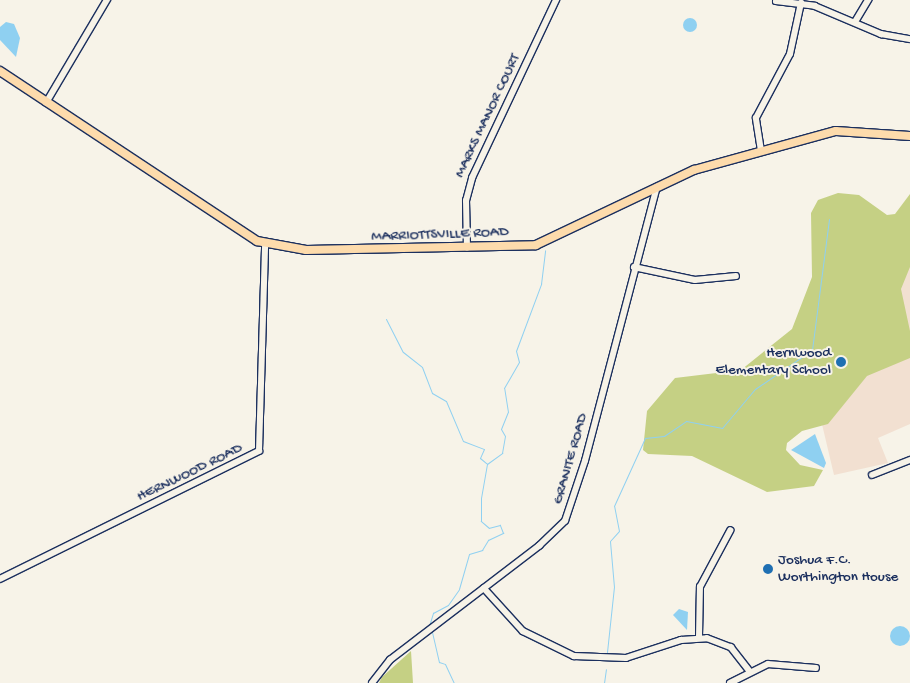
<!DOCTYPE html>
<style>
body{margin:0}
#map{position:relative;width:910px;height:683px;overflow:hidden;background:#f7f3e8;font-family:"Gochi Hand",sans-serif}
div>[style]{position:absolute}
.built>*{inset:0;background:#f2e0d1}
.green>*{inset:0;background:#c5d084}
.water>*{inset:0;background:#8fd0f1}
.round{border-radius:50%}
.stream>*{height:1px;margin:-0.5px;padding:0 0.5px;transform-origin:0.5px;border-radius:0.5px;background:#8fd0f1}
.roads{filter:drop-shadow(1px 0 #1b2f5e) drop-shadow(-1px 0 #1b2f5e) drop-shadow(0 1px #1b2f5e) drop-shadow(0 -1px #1b2f5e)}
.minor>*{height:5.5px;margin:-2.75px;padding:0 2.75px;transform-origin:2.75px;border-radius:2.75px;background:#f7f3e8}
.major>*{height:8px;margin:-4px;padding:0 4px;transform-origin:4px;border-radius:4px;background:#fddbac}
.dots>*{width:14px;height:14px;translate:-50% -50%;box-sizing:border-box;border:2px solid #f7f3e8;border-radius:50%}
span{translate:-50% -50%;white-space:nowrap;text-align:center;line-height:1.15;-webkit-text-stroke:4px #f7f3e8;paint-order:stroke}
.street-label{font-size:15px;color:#1b2f5e}
.poi-label{font-size:15px;color:#1b2f5e}
.right{translate:-100% -50%;text-align:right}
.left{translate:0 -50%;text-align:left}
</style>
<div id="map">
<div class="built">
<i style="clip-path:polygon(910px 250px,910px 424px,878px 438px,888px 463px,834px 475px,821px 420px)"></i>
</div>
<div class="green">
<i style="clip-path:polygon(838px 193px,859px 195px,887px 215px,895px 214px,910px 194px,910px 267px,901px 289px,910px 331px,910px 358px,867px 376px,828px 424px,802px 431px,787px 443px,786px 450px,800px 465px,823px 470px,814px 486px,767px 492px,692px 456px,648px 454px,643px 450px,647px 411px,675px 378px,741px 370px,792px 329px,812px 277px,811px 213px,818px 200px)"></i>
<i style="clip-path:polygon(411px 651px,413px 683px,379px 683px,382px 677px)"></i>
</div>
<div class="water">
<i class="round" style="left:683px;top:18px;width:14px;height:14px"></i>
<i style="clip-path:polygon(6px 22px,14px 24px,20px 38px,16px 57px,0 40px,0 27px)"></i>
<i style="clip-path:polygon(815px 434px,826px 463px,824px 468px,791px 450px)"></i>
<i style="clip-path:polygon(679px 609px,688px 612px,687px 630px,673px 615px)"></i>
<i class="round" style="left:890px;top:626px;width:20px;height:20px"></i>
</div>
<div class="stream">
<i style="left:386px;top:319px;width:37px;rotate:63deg"></i>
<i style="left:403px;top:352px;width:24px;rotate:38deg"></i>
<i style="left:422px;top:367px;width:28px;rotate:69deg"></i>
<i style="left:432px;top:393px;width:16px;rotate:30deg"></i>
<i style="left:446px;top:401px;width:43px;rotate:67deg"></i>
<i style="left:463px;top:441px;width:22px;rotate:21deg"></i>
<i style="left:484px;top:449px;width:10px;rotate:114deg"></i>
<i style="left:480px;top:458px;width:8px;rotate:40deg"></i>
<i style="left:429px;top:626px;width:14px;rotate:-73deg"></i>
<i style="left:433px;top:613px;width:17px;rotate:-28deg"></i>
<i style="left:448px;top:605px;width:19px;rotate:-55deg"></i>
<i style="left:459px;top:589px;width:36px;rotate:-74deg"></i>
<i style="left:469px;top:554px;width:14px;rotate:-17deg"></i>
<i style="left:482px;top:550px;width:12px;rotate:-59deg"></i>
<i style="left:488px;top:540px;width:17px;rotate:-25deg"></i>
<i style="left:503px;top:533px;width:9px;rotate:-111deg"></i>
<i style="left:500px;top:525px;width:11px;rotate:165deg"></i>
<i style="left:489px;top:528px;width:11px;rotate:-139deg"></i>
<i style="left:481px;top:521px;width:23px;rotate:-90deg"></i>
<i style="left:481px;top:498px;width:35px;rotate:-80deg"></i>
<i style="left:487px;top:464px;width:19px;rotate:-36deg"></i>
<i style="left:502px;top:453px;width:17px;rotate:-80deg"></i>
<i style="left:505px;top:436px;width:8px;rotate:-120deg"></i>
<i style="left:501px;top:429px;width:18px;rotate:-68deg"></i>
<i style="left:508px;top:412px;width:24px;rotate:-99deg"></i>
<i style="left:504px;top:388px;width:30px;rotate:-60deg"></i>
<i style="left:519px;top:362px;width:11px;rotate:-105deg"></i>
<i style="left:516px;top:351px;width:72px;rotate:-69.5deg"></i>
<i style="left:541px;top:284px;width:34px;rotate:-83deg"></i>
<i style="left:432px;top:632px;width:31px;rotate:77deg"></i>
<i style="left:439px;top:662px;width:6px;rotate:18deg"></i>
<i style="left:445px;top:664px;width:21px;rotate:65deg"></i>
<i style="left:607px;top:652px;width:65px;rotate:-83.9deg"></i>
<i style="left:614px;top:587px;width:46px;rotate:-95deg"></i>
<i style="left:610px;top:541px;width:13px;rotate:-48deg"></i>
<i style="left:619px;top:531px;width:25px;rotate:-101deg"></i>
<i style="left:614px;top:506px;width:75px;rotate:-65.5deg"></i>
<i style="left:645px;top:438px;width:19px;rotate:-6deg"></i>
<i style="left:664px;top:436px;width:27px;rotate:-34deg"></i>
<i style="left:686px;top:421px;width:37px;rotate:11deg"></i>
<i style="left:722px;top:428px;width:51px;rotate:-49.8deg"></i>
<i style="left:755px;top:389px;width:69px;rotate:-34.4deg"></i>
<i style="left:812px;top:350px;width:132px;rotate:-82.6deg"></i>
<i style="left:604px;top:683px;width:14px;rotate:-82deg"></i>
</div>
<div class="roads">
<div class="minor">
<i style="left:776px;top:1px;width:39px;rotate:7deg"></i>
<i style="left:815px;top:6px;width:72px;rotate:23deg"></i>
<i style="left:881px;top:34px;width:29px;rotate:10deg"></i>
<i style="left:855px;top:22px;width:26px;rotate:-59deg"></i>
<i style="left:46px;top:103px;width:120px;rotate:-59.4deg"></i>
<i style="left:761px;top:151px;width:33px;rotate:-99deg"></i>
<i style="left:756px;top:118px;width:72px;rotate:-62deg"></i>
<i style="left:790px;top:54px;width:52px;rotate:-77.8deg"></i>
<i style="left:467px;top:248px;width:47px;rotate:-91.2deg"></i>
<i style="left:466px;top:201px;width:24px;rotate:-75deg"></i>
<i style="left:472px;top:178px;width:197px;rotate:-64.7deg"></i>
<i style="left:634px;top:267px;width:62px;rotate:12deg"></i>
<i style="left:695px;top:280px;width:41px;rotate:-5.6deg"></i>
<i style="left:872px;top:475px;width:41px;rotate:-21.5deg"></i>
<i style="left:0;top:579px;width:289px;rotate:-26.3deg"></i>
<i style="left:259px;top:451px;width:206px;rotate:-88.3deg"></i>
<i style="left:484px;top:588px;width:58px;rotate:47.8deg"></i>
<i style="left:523px;top:631px;width:57px;rotate:26.1deg"></i>
<i style="left:574px;top:656px;width:52px;rotate:2.2deg"></i>
<i style="left:626px;top:658px;width:58px;rotate:-18.1deg"></i>
<i style="left:681px;top:640px;width:26px;rotate:-4deg"></i>
<i style="left:707px;top:638px;width:26px;rotate:21deg"></i>
<i style="left:731px;top:647px;width:29px;rotate:52deg"></i>
<i style="left:699px;top:637px;width:50px;rotate:-88.9deg"></i>
<i style="left:700px;top:587px;width:64px;rotate:-61.8deg"></i>
<i style="left:372px;top:683px;width:29px;rotate:-52deg"></i>
<i style="left:390px;top:660px;width:188px;rotate:-37.4deg"></i>
<i style="left:539px;top:546px;width:36px;rotate:-44deg"></i>
<i style="left:565px;top:521px;width:63px;rotate:-71.6deg"></i>
<i style="left:585px;top:461px;width:283px;rotate:-75.3deg"></i>
<i style="left:730px;top:683px;width:42px;rotate:-26.6deg"></i>
<i style="left:768px;top:664px;width:48px;rotate:4.8deg"></i>
</div>
<div class="major">
<i style="left:0;top:71px;width:308px;rotate:33.5deg"></i>
<i style="left:257px;top:241px;width:50px;rotate:10.4deg"></i>
<i style="left:306px;top:250px;width:230px;rotate:-1.2deg"></i>
<i style="left:536px;top:245px;width:175px;rotate:-25.4deg"></i>
<i style="left:694px;top:170px;width:147px;rotate:-15.4deg"></i>
<i style="left:836px;top:131px;width:74px;rotate:3.9deg"></i>
</div>
</div>
<div class="dots">
<i style="left:841px;top:362px;background:#1f6fb2"></i>
<i style="left:768px;top:569px;background:#1f6fb2"></i>
</div>
<div class="street-label">
<span style="left:488px;top:116px;rotate:-65deg">MARKS MANOR COURT</span>
<span style="left:440px;top:235px;rotate:-2deg">MARRIOTTSVILLE ROAD</span>
<span style="left:571px;top:459px;rotate:-74deg">GRANITE ROAD</span>
<span style="left:190px;top:473px;rotate:-26deg">HERNWOOD ROAD</span>
</div>
<div class="poi-label">
<span class="right" style="left:831px;top:362px">Hernwood<br>Elementary School</span>
<span class="left" style="left:778px;top:569px">Joshua F.C.<br>Worthington House</span>
</div>
</div>
